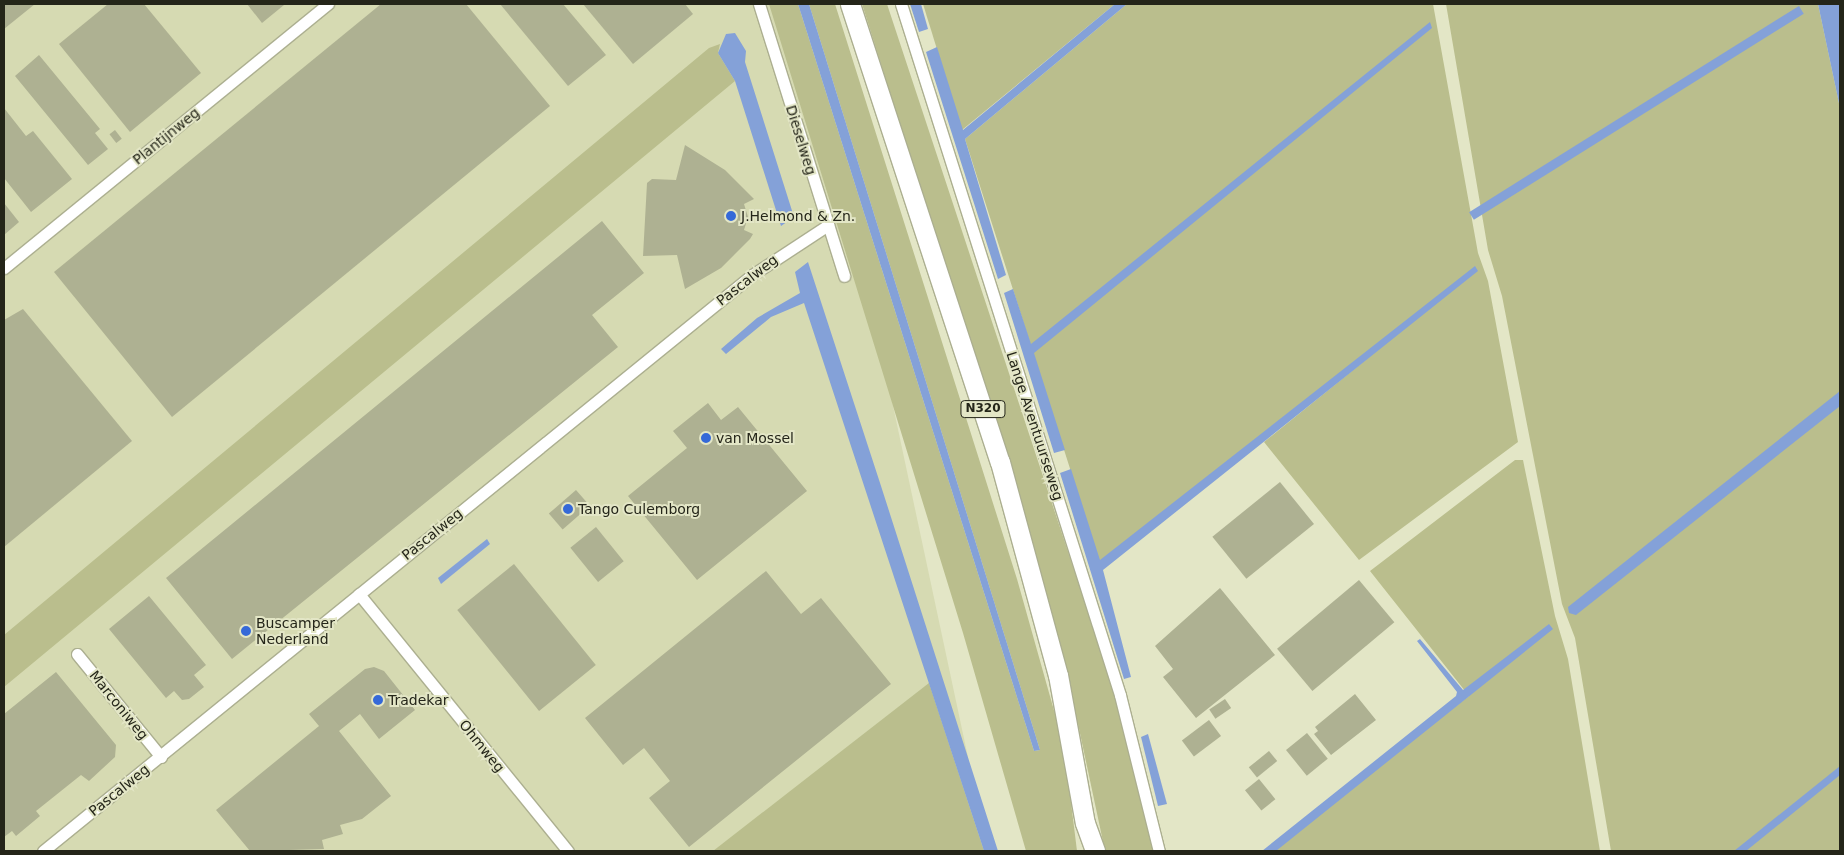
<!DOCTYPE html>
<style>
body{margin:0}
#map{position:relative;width:1844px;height:855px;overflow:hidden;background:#e3e6c6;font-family:"DejaVu Sans",sans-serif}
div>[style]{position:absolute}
.built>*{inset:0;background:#d6dab2}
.green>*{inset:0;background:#babe8d}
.water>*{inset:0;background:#84a1d8;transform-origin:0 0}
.building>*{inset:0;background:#aeb192;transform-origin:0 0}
.roads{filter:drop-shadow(1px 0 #acaf90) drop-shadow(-1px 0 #acaf90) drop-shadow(0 1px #acaf90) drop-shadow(0 -1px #acaf90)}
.minor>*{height:11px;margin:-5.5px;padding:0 5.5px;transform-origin:5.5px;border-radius:5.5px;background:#fff}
.primary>*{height:19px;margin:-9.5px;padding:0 9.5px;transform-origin:9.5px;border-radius:9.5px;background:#fff}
.dots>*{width:14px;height:14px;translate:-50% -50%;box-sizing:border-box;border:2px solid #e3e6c6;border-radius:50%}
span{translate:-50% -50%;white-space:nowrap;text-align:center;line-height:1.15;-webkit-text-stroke:4px #e3e6c6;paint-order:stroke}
.shield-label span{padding:1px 4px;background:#e3e6c6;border:1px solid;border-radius:4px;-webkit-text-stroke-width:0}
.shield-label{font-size:12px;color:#242519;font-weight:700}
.street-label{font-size:14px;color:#242519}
.poi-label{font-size:14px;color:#242519}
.left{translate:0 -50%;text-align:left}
.frame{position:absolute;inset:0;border:5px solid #242519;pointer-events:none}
</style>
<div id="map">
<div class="built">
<i style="clip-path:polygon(4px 4px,774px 4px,886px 373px,988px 851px,4px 851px)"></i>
</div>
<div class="green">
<i style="clip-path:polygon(769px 4px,798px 4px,1034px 751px,1040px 750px,809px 4px,835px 4px,1017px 579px,1064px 746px,1077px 851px,1026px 851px,963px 633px)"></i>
<i style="clip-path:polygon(862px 4px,887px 4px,1116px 697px,1155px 851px,1105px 851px,1071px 691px,1005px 456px)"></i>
<i style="clip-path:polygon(923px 4px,1115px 4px,962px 130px)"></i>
<i style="clip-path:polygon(1127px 4px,1433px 4px,1478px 253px,1488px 281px,1518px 442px,1359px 560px,1264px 442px,1378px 350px,1102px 569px,965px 139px)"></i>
<i style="clip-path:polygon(1446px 4px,1818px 4px,1840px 108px,1840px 851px,1611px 851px,1575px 638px,1562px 604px,1502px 296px,1488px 250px)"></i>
<i style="clip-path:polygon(720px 44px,718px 53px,735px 81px,4px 687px,4px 635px,709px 48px)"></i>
<i style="clip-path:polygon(1515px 460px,1523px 460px,1555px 616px,1568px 659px,1600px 851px,1270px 851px,1469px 696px,1370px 571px)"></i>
<i style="clip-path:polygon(929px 683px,984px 851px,713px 851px)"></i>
</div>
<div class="water">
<i style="clip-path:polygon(798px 4px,809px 4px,1040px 750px,1034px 751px)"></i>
<i style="clip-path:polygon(910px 4px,921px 4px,928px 29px,919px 32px)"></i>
<i style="clip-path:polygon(1115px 4px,1127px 4px,965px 139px,1006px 275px,998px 279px,926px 52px,937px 47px,963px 130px)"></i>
<i style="clip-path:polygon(1818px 4px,1840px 4px,1840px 108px)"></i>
<i style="left:1799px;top:6px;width:9px;height:389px;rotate:58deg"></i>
<i style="clip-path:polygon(1430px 22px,1432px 28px,1034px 353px,1065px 450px,1054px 453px,1004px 293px,1013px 289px,1031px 344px)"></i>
<i style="clip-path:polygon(735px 33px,746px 51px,745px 62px,794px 217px,781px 226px,735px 81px,718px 53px,726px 34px)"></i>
<i style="clip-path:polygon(808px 262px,881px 486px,998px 851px,984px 851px,804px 303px,771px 317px,726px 354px,721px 349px,757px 318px,800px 293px,795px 272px)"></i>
<i style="clip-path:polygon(1475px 266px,1478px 271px,1103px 570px,1131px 677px,1124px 679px,1060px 473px,1071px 469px,1100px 560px)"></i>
<i style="clip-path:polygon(1840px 391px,1840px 406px,1576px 615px,1569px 613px,1568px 607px)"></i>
<i style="clip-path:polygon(487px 539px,490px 544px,441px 584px,438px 578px)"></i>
<i style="clip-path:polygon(1549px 624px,1553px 629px,1276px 851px,1262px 851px,1456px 696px,1457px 692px,1417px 641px,1420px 639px,1463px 690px)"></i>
<i style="clip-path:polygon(1148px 734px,1167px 804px,1158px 806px,1141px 737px)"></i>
<i style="clip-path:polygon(1840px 766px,1840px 775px,1746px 851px,1734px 851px)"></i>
</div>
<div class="building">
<i style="clip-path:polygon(4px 4px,35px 4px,4px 29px)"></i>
<i style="clip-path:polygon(108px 4px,144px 4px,201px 73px,130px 132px,59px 44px)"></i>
<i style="clip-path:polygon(247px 4px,282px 4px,284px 5px,262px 23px)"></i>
<i style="clip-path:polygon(381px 4px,466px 4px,550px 106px,172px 417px,54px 272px)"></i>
<i style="clip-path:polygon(500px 4px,563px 4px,606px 55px,568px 86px)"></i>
<i style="clip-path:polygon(583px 4px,685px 4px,693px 14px,633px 64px)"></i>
<i style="clip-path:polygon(39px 55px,100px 129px,95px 133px,108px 149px,88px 165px,15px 76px)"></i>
<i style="clip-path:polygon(4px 108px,26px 136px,33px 131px,72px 179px,31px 212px,4px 178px)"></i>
<i style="left:115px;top:130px;width:11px;height:7px;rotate:52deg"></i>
<i style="clip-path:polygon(685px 145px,725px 170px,754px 199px,744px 204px,748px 217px,744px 230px,753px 234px,750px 239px,721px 268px,685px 289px,677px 255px,643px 256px,647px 183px,652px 179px,676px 180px)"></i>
<i style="clip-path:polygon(4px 203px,19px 222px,4px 235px)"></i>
<i style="clip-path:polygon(602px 221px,644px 273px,592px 315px,618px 347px,232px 659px,166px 578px)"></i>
<i style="clip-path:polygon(23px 309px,132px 441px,4px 547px,4px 320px)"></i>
<i style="clip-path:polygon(708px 403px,721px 420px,738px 407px,807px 491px,697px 580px,628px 496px,687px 448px,673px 431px)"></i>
<i style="left:1280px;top:482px;width:54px;height:87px;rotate:51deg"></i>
<i style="left:576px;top:490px;width:21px;height:36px;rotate:49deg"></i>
<i style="left:596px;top:527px;width:44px;height:33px;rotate:51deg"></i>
<i style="left:514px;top:564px;width:130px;height:73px;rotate:51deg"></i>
<i style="clip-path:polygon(766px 571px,801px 614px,821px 598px,891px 684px,689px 847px,649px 798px,670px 781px,644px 748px,623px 765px,585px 718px)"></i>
<i style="left:1359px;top:580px;width:55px;height:107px;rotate:50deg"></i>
<i style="clip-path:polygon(1220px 588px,1275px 655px,1196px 718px,1163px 677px,1173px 669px,1155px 646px)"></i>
<i style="clip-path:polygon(149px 596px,206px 665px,194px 675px,204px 687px,189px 699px,182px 700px,174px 691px,166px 698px,109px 629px)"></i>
<i style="clip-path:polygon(374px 667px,384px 671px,415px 710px,379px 739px,360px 714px,339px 731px,391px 796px,362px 819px,340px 825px,343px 834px,322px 840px,324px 849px,250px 851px,216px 810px,319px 726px,309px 714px,365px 669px)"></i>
<i style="clip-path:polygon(56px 672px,116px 745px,115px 757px,89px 781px,81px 775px,36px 811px,40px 816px,16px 836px,12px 831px,4px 837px,4px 714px)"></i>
<i style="clip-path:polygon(1355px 694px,1376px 720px,1331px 755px,1314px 734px,1318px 731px,1315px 727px)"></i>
<i style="left:1225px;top:699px;width:11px;height:19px;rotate:56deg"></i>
<i style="left:1209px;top:720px;width:20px;height:34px;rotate:53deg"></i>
<i style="left:1307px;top:733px;width:33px;height:27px;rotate:51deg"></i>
<i style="left:1269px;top:751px;width:13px;height:26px;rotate:51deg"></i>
<i style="left:1259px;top:779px;width:26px;height:18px;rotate:51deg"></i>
</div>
<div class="roads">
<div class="minor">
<i style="left:759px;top:4px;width:285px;rotate:72.6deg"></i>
<i style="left:901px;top:4px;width:725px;rotate:72.41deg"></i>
<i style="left:1120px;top:695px;width:161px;rotate:76deg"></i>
<i style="left:4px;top:268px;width:418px;rotate:-39.2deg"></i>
<i style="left:359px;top:594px;width:331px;rotate:50.9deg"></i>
<i style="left:77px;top:654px;width:133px;rotate:50.8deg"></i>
<i style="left:43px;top:851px;width:913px;rotate:-39.09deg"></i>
<i style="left:752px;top:275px;width:91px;rotate:-33.3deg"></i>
</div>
<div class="primary">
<i style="left:850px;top:4px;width:482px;rotate:71.9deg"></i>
<i style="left:1000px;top:462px;width:221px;rotate:74.8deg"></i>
<i style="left:1058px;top:675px;width:150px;rotate:79.7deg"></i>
<i style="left:1085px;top:823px;width:30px;rotate:70deg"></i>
</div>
</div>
<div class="dots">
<i style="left:731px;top:216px;background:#3569d8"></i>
<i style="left:706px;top:438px;background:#3569d8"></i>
<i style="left:568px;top:509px;background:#3569d8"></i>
<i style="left:246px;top:631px;background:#3569d8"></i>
<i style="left:378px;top:700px;background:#3569d8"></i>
</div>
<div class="shield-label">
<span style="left:983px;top:409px">N320</span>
</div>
<div class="street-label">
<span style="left:166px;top:136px;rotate:-39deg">Plantijnweg</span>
<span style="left:801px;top:140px;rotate:73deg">Dieselweg</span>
<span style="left:747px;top:280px;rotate:-38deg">Pascalweg</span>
<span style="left:1035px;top:426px;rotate:72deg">Lange Aventuurseweg</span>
<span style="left:432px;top:534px;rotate:-39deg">Pascalweg</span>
<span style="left:119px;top:705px;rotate:51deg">Marconiweg</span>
<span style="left:482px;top:746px;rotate:51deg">Ohmweg</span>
<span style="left:119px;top:790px;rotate:-39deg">Pascalweg</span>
</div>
<div class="poi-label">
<span class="left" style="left:741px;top:216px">J.Helmond &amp; Zn.</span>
<span class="left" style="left:716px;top:438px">van Mossel</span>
<span class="left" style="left:578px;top:509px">Tango Culemborg</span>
<span class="left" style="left:256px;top:631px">Buscamper<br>Nederland</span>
<span class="left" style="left:388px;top:700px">Tradekar</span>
</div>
<div class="frame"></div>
</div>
